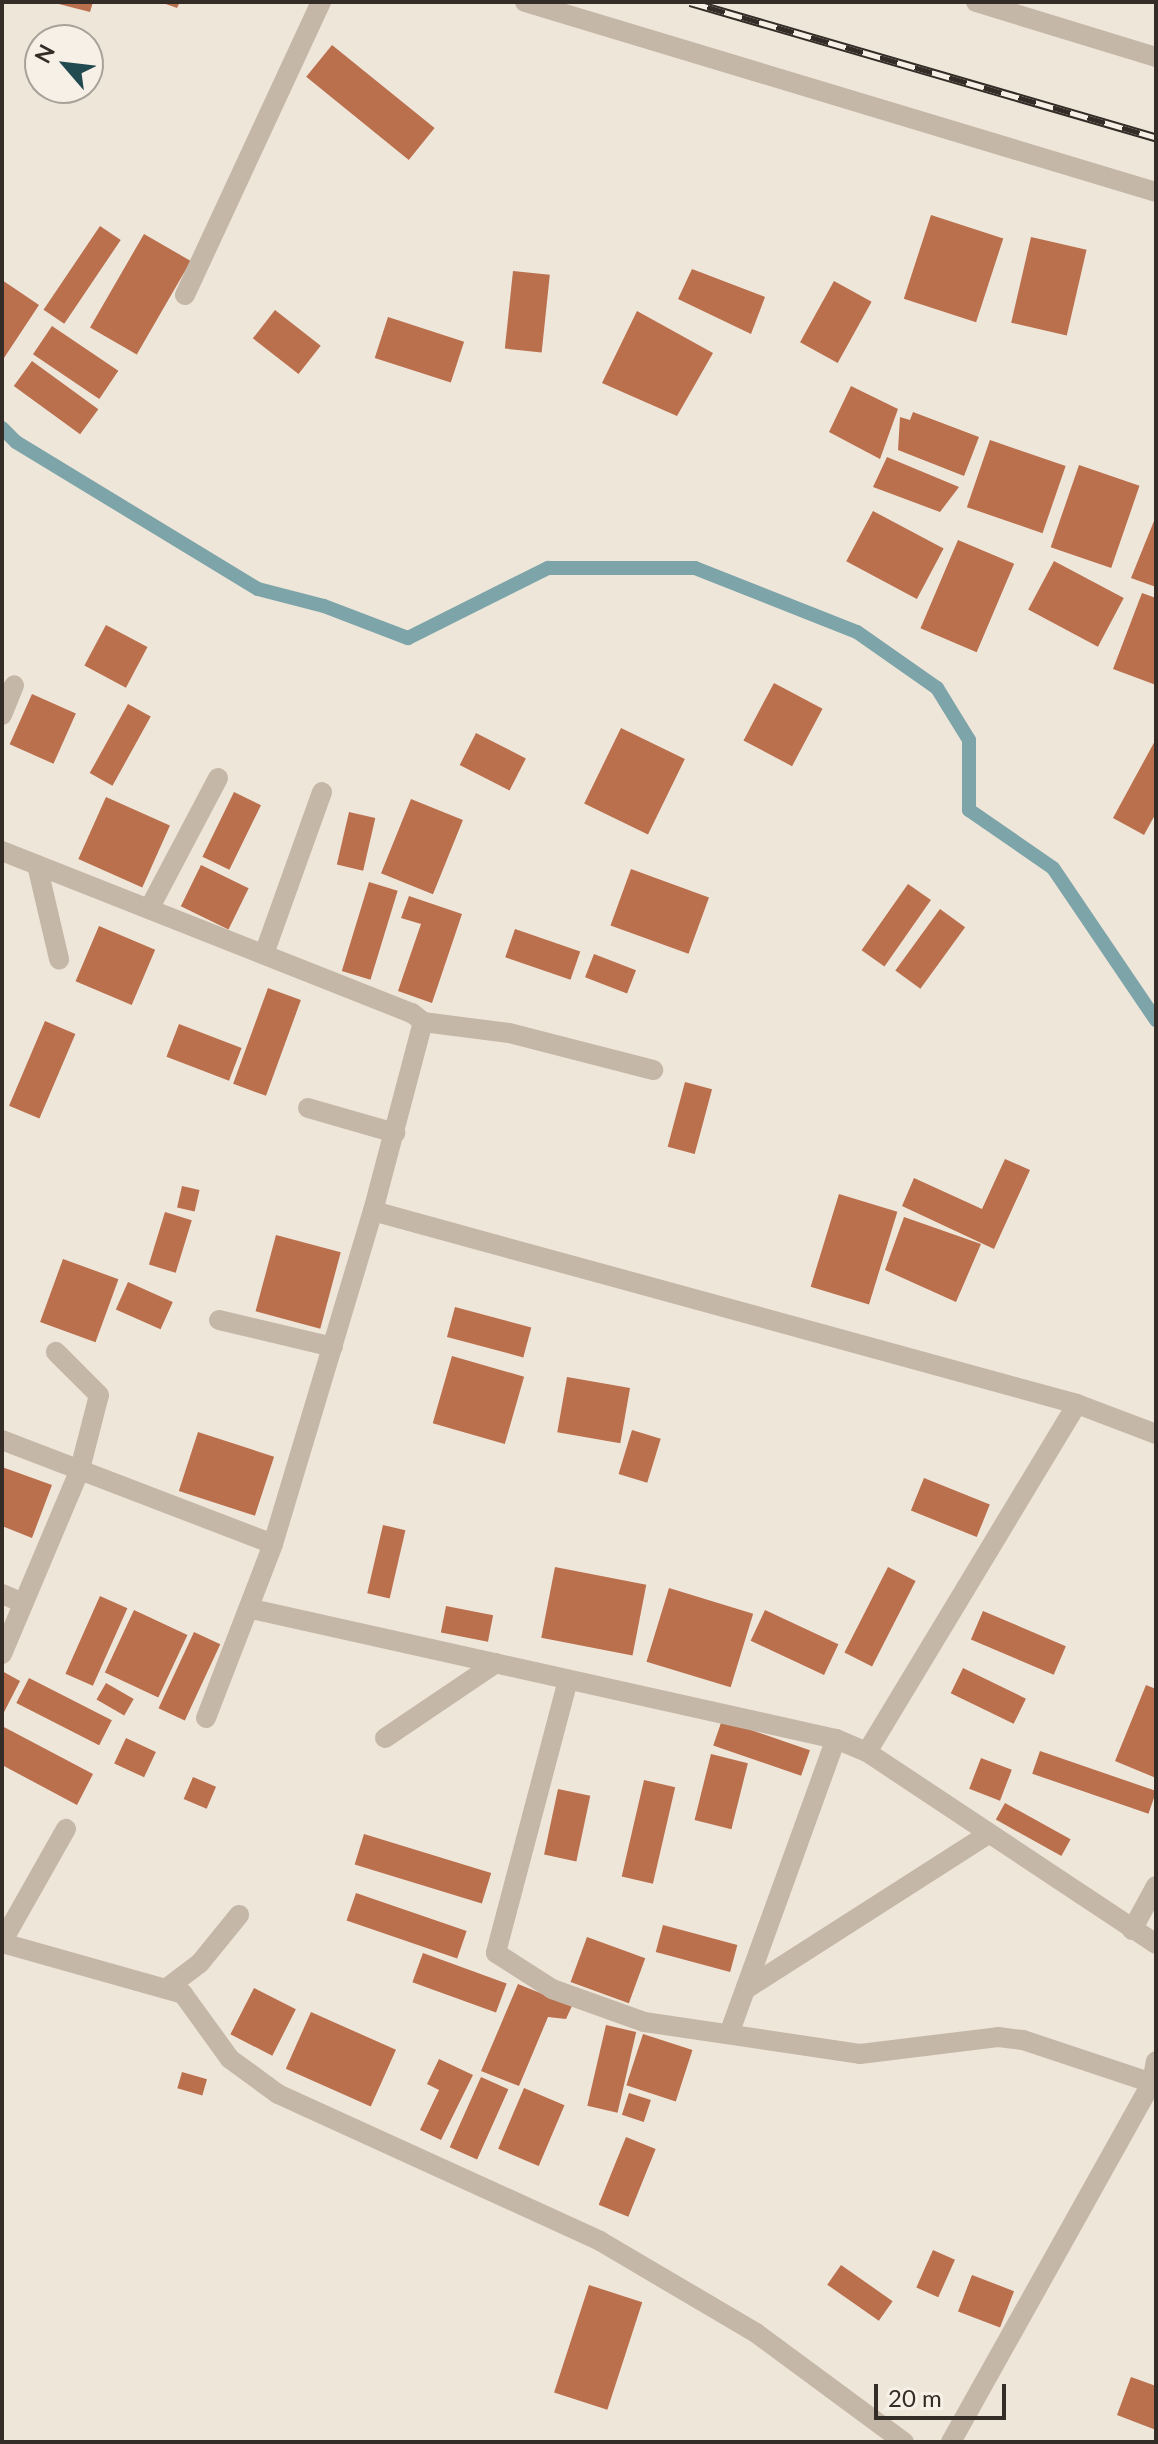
<!DOCTYPE html>
<style>
body{margin:0}
#map{position:relative;width:1158px;height:2444px;overflow:hidden;background:#efe6da;font-family:Lato,sans-serif}
div>[style]{position:absolute}
.stream>*{height:14px;margin:-7px;padding:0 7px;transform-origin:7px;border-radius:7px;background:#7ca4a9}
.building>*{inset:0;background:#ba6f4d;transform-origin:0 0}
.minor>*{height:20px;margin:-10px;padding:0 10px;transform-origin:10px;border-radius:10px;background:#c5b7a7}
.rail>*{height:9px;margin-top:-4.5px;transform-origin:0;background:repeating-linear-gradient(90deg,#f7f0e6 0 18px,#332c27 0 36px);box-sizing:border-box;border-block:2px solid #332c27}
span{translate:-50% -50%;white-space:nowrap;text-align:center;line-height:1.15;-webkit-text-stroke:8px #f7f0e6;paint-order:stroke}
.frame{position:absolute;inset:0;border:4px solid #332c27;pointer-events:none}
.north{position:absolute;left:24px;top:24px;width:80px;height:80px;box-sizing:border-box;background:#f7f0e6;border:2px solid #a9a29a;border-radius:50%;rotate:298deg;font-size:22px;font-weight:700;line-height:32px;text-align:center;color:#332c27}
.north::after{content:'';display:block;margin:auto;width:28px;height:36px;background:#214a50;clip-path:polygon(50% 0,100% 100%,50% 72%,0 100%)}
.scale{position:absolute;left:874px;top:2384px;width:132px;height:36px;box-sizing:border-box;border:4px solid #332c27;border-top:0;padding-left:10px;font-size:24px;line-height:28px;white-space:nowrap;color:#332c27;-webkit-text-stroke:6px #f7f0e6;paint-order:stroke}
</style>
<div id="map">
<div class="stream">
<i style="left:2px;top:428px;width:20px;rotate:45deg"></i>
<i style="left:16px;top:442px;width:283px;rotate:31.3deg"></i>
<i style="left:258px;top:589px;width:68px;rotate:14.4deg"></i>
<i style="left:324px;top:606px;width:90px;rotate:20.9deg"></i>
<i style="left:408px;top:638px;width:157px;rotate:-26.6deg"></i>
<i style="left:548px;top:568px;width:147px"></i>
<i style="left:695px;top:568px;width:174px;rotate:21.6deg"></i>
<i style="left:857px;top:632px;width:98px;rotate:35deg"></i>
<i style="left:937px;top:688px;width:61px;rotate:58.4deg"></i>
<i style="left:969px;top:740px;width:70px;rotate:90deg"></i>
<i style="left:969px;top:810px;width:102px;rotate:34.6deg"></i>
<i style="left:1053px;top:868px;width:184px;rotate:55.9deg"></i>
</div>
<div class="building">
<i style="clip-path:polygon(51px 2px,93px 2px,90px 12px)"></i>
<i style="clip-path:polygon(160px 2px,180px 2px,177px 8px)"></i>
<i style="left:332px;top:45px;width:132px;height:41px;rotate:39deg"></i>
<i style="left:931px;top:215px;width:76px;height:88px;rotate:18deg"></i>
<i style="left:100px;top:226px;width:25px;height:101px;rotate:34deg"></i>
<i style="left:144px;top:234px;width:54px;height:108px;rotate:30deg"></i>
<i style="left:1031px;top:237px;width:57px;height:88px;rotate:13deg"></i>
<i style="clip-path:polygon(692px 269px,765px 297px,751px 334px,678px 299px)"></i>
<i style="left:513px;top:271px;width:37px;height:78px;rotate:6deg"></i>
<i style="clip-path:polygon(2px 280px,39px 305px,2px 361px)"></i>
<i style="left:834px;top:281px;width:43px;height:70px;rotate:29deg"></i>
<i style="left:275px;top:310px;width:58px;height:36px;rotate:38deg"></i>
<i style="clip-path:polygon(637px 311px,713px 353px,677px 416px,602px 383px)"></i>
<i style="left:388px;top:317px;width:80px;height:43px;rotate:18deg"></i>
<i style="left:52px;top:326px;width:80px;height:34px;rotate:34deg"></i>
<i style="left:32px;top:361px;width:82px;height:31px;rotate:36deg"></i>
<i style="clip-path:polygon(851px 386px,898px 409px,880px 459px,829px 432px)"></i>
<i style="clip-path:polygon(913px 412px,979px 437px,964px 476px,898px 450px,900px 417px,910px 420px)"></i>
<i style="left:990px;top:440px;width:80px;height:71px;rotate:19deg"></i>
<i style="clip-path:polygon(887px 457px,959px 487px,940px 512px,873px 487px)"></i>
<i style="left:1079px;top:465px;width:64px;height:87px;rotate:19deg"></i>
<i style="left:873px;top:511px;width:80px;height:57px;rotate:28deg"></i>
<i style="clip-path:polygon(1156px 516px,1156px 587px,1131px 578px)"></i>
<i style="left:958px;top:540px;width:61px;height:96px;rotate:23deg"></i>
<i style="left:1054px;top:561px;width:79px;height:55px;rotate:28deg"></i>
<i style="clip-path:polygon(1142px 593px,1156px 598px,1156px 685px,1113px 669px)"></i>
<i style="left:106px;top:625px;width:47px;height:46px;rotate:28deg"></i>
<i style="left:774px;top:683px;width:55px;height:65px;rotate:28deg"></i>
<i style="left:32px;top:694px;width:48px;height:55px;rotate:24deg"></i>
<i style="left:128px;top:704px;width:26px;height:79px;rotate:29deg"></i>
<i style="left:621px;top:728px;width:71px;height:84px;rotate:26deg"></i>
<i style="left:476px;top:733px;width:56px;height:36px;rotate:27deg"></i>
<i style="clip-path:polygon(1156px 739px,1156px 813px,1144px 835px,1113px 818px)"></i>
<i style="left:234px;top:792px;width:30px;height:72px;rotate:26deg"></i>
<i style="left:106px;top:797px;width:70px;height:68px;rotate:24deg"></i>
<i style="left:411px;top:799px;width:56px;height:80px;rotate:22deg"></i>
<i style="left:349px;top:812px;width:27px;height:54px;rotate:13deg"></i>
<i style="left:201px;top:865px;width:53px;height:46px;rotate:26deg"></i>
<i style="left:631px;top:869px;width:83px;height:60px;rotate:20deg"></i>
<i style="left:369px;top:882px;width:30px;height:93px;rotate:17deg"></i>
<i style="left:908px;top:884px;width:28px;height:81px;rotate:35deg"></i>
<i style="clip-path:polygon(409px 896px,462px 914px,432px 1003px,398px 991px,421px 924px,401px 918px)"></i>
<i style="left:940px;top:909px;width:31px;height:76px;rotate:36deg"></i>
<i style="left:99px;top:926px;width:61px;height:60px;rotate:23deg"></i>
<i style="left:515px;top:929px;width:69px;height:30px;rotate:19deg"></i>
<i style="left:594px;top:954px;width:45px;height:25px;rotate:21deg"></i>
<i style="left:268px;top:988px;width:35px;height:102px;rotate:20deg"></i>
<i style="left:45px;top:1021px;width:33px;height:92px;rotate:23deg"></i>
<i style="left:179px;top:1024px;width:67px;height:35px;rotate:21deg"></i>
<i style="left:685px;top:1082px;width:28px;height:67px;rotate:15deg"></i>
<i style="clip-path:polygon(1005px 1159px,1030px 1170px,994px 1249px,902px 1206px,914px 1178px,982px 1209px)"></i>
<i style="left:182px;top:1186px;width:18px;height:22px;rotate:13deg"></i>
<i style="left:839px;top:1194px;width:61px;height:97px;rotate:17deg"></i>
<i style="left:165px;top:1212px;width:28px;height:55px;rotate:17deg"></i>
<i style="clip-path:polygon(904px 1217px,981px 1244px,956px 1302px,885px 1270px)"></i>
<i style="left:276px;top:1235px;width:67px;height:79px;rotate:15deg"></i>
<i style="left:63px;top:1259px;width:59px;height:67px;rotate:20deg"></i>
<i style="left:128px;top:1282px;width:49px;height:30px;rotate:24deg"></i>
<i style="left:455px;top:1307px;width:79px;height:31px;rotate:15deg"></i>
<i style="left:452px;top:1356px;width:75px;height:70px;rotate:16deg"></i>
<i style="left:567px;top:1377px;width:64px;height:56px;rotate:10deg"></i>
<i style="left:632px;top:1430px;width:30px;height:46px;rotate:17deg"></i>
<i style="left:198px;top:1432px;width:80px;height:62px;rotate:18deg"></i>
<i style="clip-path:polygon(2px 1467px,52px 1485px,32px 1538px,2px 1526px)"></i>
<i style="left:924px;top:1478px;width:71px;height:35px;rotate:22deg"></i>
<i style="left:383px;top:1525px;width:23px;height:70px;rotate:13deg"></i>
<i style="left:555px;top:1567px;width:93px;height:72px;rotate:11deg"></i>
<i style="left:888px;top:1567px;width:31px;height:96px;rotate:27deg"></i>
<i style="left:669px;top:1588px;width:88px;height:77px;rotate:17deg"></i>
<i style="left:100px;top:1596px;width:30px;height:85px;rotate:24deg"></i>
<i style="left:446px;top:1606px;width:48px;height:27px;rotate:11deg"></i>
<i style="left:134px;top:1610px;width:59px;height:69px;rotate:25deg"></i>
<i style="left:765px;top:1610px;width:81px;height:34px;rotate:25deg"></i>
<i style="left:983px;top:1611px;width:90px;height:31px;rotate:23deg"></i>
<i style="left:194px;top:1632px;width:29px;height:84px;rotate:25deg"></i>
<i style="left:963px;top:1668px;width:70px;height:28px;rotate:26deg"></i>
<i style="clip-path:polygon(2px 1671px,20px 1681px,2px 1716px)"></i>
<i style="left:29px;top:1678px;width:93px;height:28px;rotate:27deg"></i>
<i style="left:106px;top:1683px;width:32px;height:19px;rotate:30deg"></i>
<i style="clip-path:polygon(1146px 1685px,1156px 1689px,1156px 1778px,1115px 1761px)"></i>
<i style="left:722px;top:1720px;width:93px;height:27px;rotate:19deg"></i>
<i style="clip-path:polygon(2px 1726px,93px 1774px,77px 1805px,2px 1765px)"></i>
<i style="left:126px;top:1738px;width:33px;height:28px;rotate:25deg"></i>
<i style="left:1040px;top:1751px;width:123px;height:24px;rotate:19deg"></i>
<i style="left:711px;top:1754px;width:38px;height:68px;rotate:14deg"></i>
<i style="left:981px;top:1758px;width:33px;height:33px;rotate:21deg"></i>
<i style="left:193px;top:1777px;width:25px;height:24px;rotate:23deg"></i>
<i style="left:644px;top:1780px;width:32px;height:99px;rotate:13deg"></i>
<i style="left:558px;top:1789px;width:33px;height:67px;rotate:12deg"></i>
<i style="left:1005px;top:1803px;width:75px;height:19px;rotate:29deg"></i>
<i style="left:364px;top:1834px;width:133px;height:32px;rotate:17deg"></i>
<i style="left:356px;top:1893px;width:117px;height:29px;rotate:19deg"></i>
<i style="left:663px;top:1925px;width:77px;height:28px;rotate:15deg"></i>
<i style="left:587px;top:1937px;width:62px;height:48px;rotate:20deg"></i>
<i style="left:423px;top:1953px;width:89px;height:31px;rotate:20deg"></i>
<i style="clip-path:polygon(518px 1984px,572px 2006px,566px 2019px,548px 2017px,519px 2086px,481px 2071px)"></i>
<i style="left:254px;top:1988px;width:47px;height:52px;rotate:27deg"></i>
<i style="left:311px;top:2012px;width:93px;height:62px;rotate:24deg"></i>
<i style="left:606px;top:2025px;width:31px;height:83px;rotate:13deg"></i>
<i style="left:643px;top:2034px;width:52px;height:54px;rotate:18deg"></i>
<i style="clip-path:polygon(439px 2059px,473px 2075px,441px 2140px,420px 2130px,439px 2090px,427px 2084px)"></i>
<i style="left:182px;top:2072px;width:26px;height:17px;rotate:16deg"></i>
<i style="left:481px;top:2077px;width:30px;height:77px;rotate:24deg"></i>
<i style="left:524px;top:2088px;width:44px;height:66px;rotate:23deg"></i>
<i style="left:629px;top:2093px;width:23px;height:23px;rotate:18deg"></i>
<i style="left:626px;top:2137px;width:32px;height:73px;rotate:22deg"></i>
<i style="left:933px;top:2250px;width:24px;height:41px;rotate:24deg"></i>
<i style="left:841px;top:2265px;width:63px;height:24px;rotate:35deg"></i>
<i style="left:972px;top:2275px;width:45px;height:39px;rotate:21deg"></i>
<i style="left:589px;top:2285px;width:56px;height:113px;rotate:18deg"></i>
<i style="clip-path:polygon(1131px 2377px,1156px 2386px,1156px 2430px,1117px 2415px)"></i>
</div>
<div class="minor">
<i style="left:525px;top:2px;width:659px;rotate:16.76deg"></i>
<i style="left:976px;top:2px;width:188px;rotate:17deg"></i>
<i style="left:185px;top:295px;width:323px;rotate:-65.1deg"></i>
<i style="left:2px;top:715px;width:32px;rotate:-68deg"></i>
<i style="left:2px;top:851px;width:441px;rotate:21.6deg"></i>
<i style="left:412px;top:1013px;width:14px;rotate:39deg"></i>
<i style="left:423px;top:1022px;width:87px;rotate:7.3deg"></i>
<i style="left:509px;top:1033px;width:149px;rotate:14.4deg"></i>
<i style="left:37px;top:865px;width:97px;rotate:76.8deg"></i>
<i style="left:149px;top:909px;width:148px;rotate:-62.2deg"></i>
<i style="left:264px;top:954px;width:172px;rotate:-70.3deg"></i>
<i style="left:308px;top:1108px;width:91px;rotate:16deg"></i>
<i style="left:373px;top:1211px;width:730px;rotate:15.33deg"></i>
<i style="left:1077px;top:1404px;width:85px;rotate:20.8deg"></i>
<i style="left:219px;top:1320px;width:117px;rotate:13.3deg"></i>
<i style="left:2px;top:1440px;width:290px;rotate:21deg"></i>
<i style="left:2px;top:1594px;width:23px;rotate:23deg"></i>
<i style="left:252px;top:1609px;width:598px;rotate:12.55deg"></i>
<i style="left:836px;top:1739px;width:34px;rotate:23deg"></i>
<i style="left:867px;top:1752px;width:347px;rotate:33.6deg"></i>
<i style="left:2px;top:1654px;width:201px;rotate:-67.1deg"></i>
<i style="left:80px;top:1469px;width:76px;rotate:-75.6deg"></i>
<i style="left:99px;top:1395px;width:61px;rotate:-135deg"></i>
<i style="left:568px;top:1680px;width:282px;rotate:104.8deg"></i>
<i style="left:496px;top:1953px;width:67px;rotate:32.7deg"></i>
<i style="left:552px;top:1989px;width:98px;rotate:19.7deg"></i>
<i style="left:644px;top:2022px;width:218px;rotate:8.4deg"></i>
<i style="left:860px;top:2054px;width:139px;rotate:-7deg"></i>
<i style="left:998px;top:2037px;width:25px;rotate:7deg"></i>
<i style="left:1023px;top:2040px;width:136px;rotate:18.4deg"></i>
<i style="left:206px;top:1718px;width:186px;rotate:-68.9deg"></i>
<i style="left:273px;top:1544px;width:348px;rotate:-73.3deg"></i>
<i style="left:373px;top:1211px;width:196px;rotate:-75.2deg"></i>
<i style="left:385px;top:1738px;width:134px;rotate:-34deg"></i>
<i style="left:867px;top:1752px;width:406px;rotate:-58.9deg"></i>
<i style="left:1132px;top:1930px;width:50px;rotate:-61.4deg"></i>
<i style="left:2px;top:1942px;width:130px;rotate:-60.5deg"></i>
<i style="left:2px;top:1943px;width:188px;rotate:15.7deg"></i>
<i style="left:183px;top:1994px;width:80px;rotate:54.1deg"></i>
<i style="left:230px;top:2059px;width:59px;rotate:36.1deg"></i>
<i style="left:278px;top:2094px;width:354px;rotate:24.5deg"></i>
<i style="left:600px;top:2241px;width:181px;rotate:30.5deg"></i>
<i style="left:756px;top:2333px;width:184px;rotate:36.4deg"></i>
<i style="left:167px;top:1988px;width:41px;rotate:-37.1deg"></i>
<i style="left:200px;top:1963px;width:62px;rotate:-50.9deg"></i>
<i style="left:746px;top:1989px;width:286px;rotate:-32.6deg"></i>
<i style="left:729px;top:2034px;width:314px;rotate:-70.1deg"></i>
<i style="left:951px;top:2442px;width:411px;rotate:-60.8deg"></i>
<i style="left:1152px;top:2083px;width:22px;rotate:-80deg"></i>
</div>
<div class="rail">
<i style="left:690px;top:2px;width:485px;rotate:16.2deg"></i>
</div>
<div class="frame"></div>
<div class="north">N</div>
<div class="scale">20 m</div>
</div>
